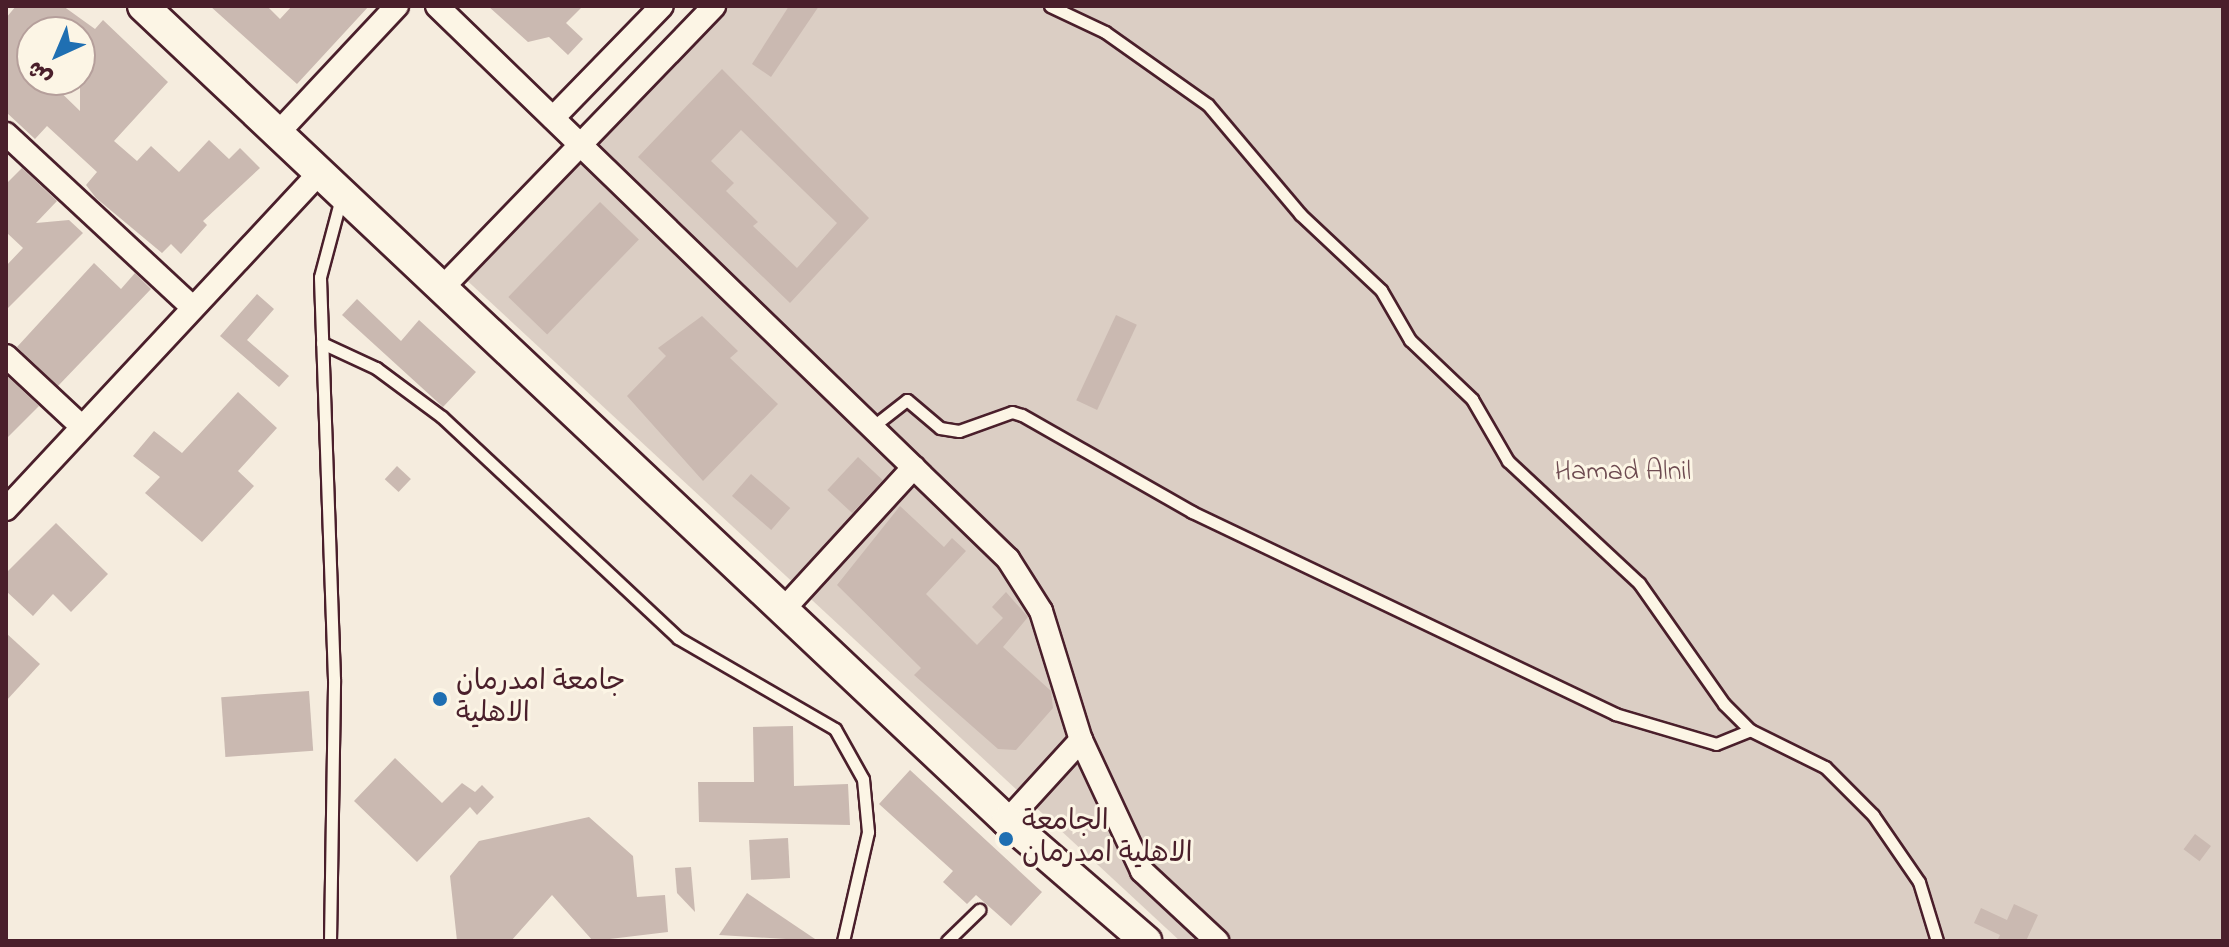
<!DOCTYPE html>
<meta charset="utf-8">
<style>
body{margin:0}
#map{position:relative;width:2229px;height:947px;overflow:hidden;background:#f5ecde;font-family:"Indie Flower","Playpen Sans Arabic",sans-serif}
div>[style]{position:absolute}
.green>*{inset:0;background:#dbcec4}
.building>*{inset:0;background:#cab9b1;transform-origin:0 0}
.roads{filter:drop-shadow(2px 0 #4a1f2b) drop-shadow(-2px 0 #4a1f2b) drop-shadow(0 2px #4a1f2b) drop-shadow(0 -2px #4a1f2b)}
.lane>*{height:11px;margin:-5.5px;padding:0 5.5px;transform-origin:5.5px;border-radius:5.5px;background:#fcf5e5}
.street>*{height:22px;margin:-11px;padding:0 11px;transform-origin:11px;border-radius:11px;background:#fcf5e5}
.secondary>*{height:30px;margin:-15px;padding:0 15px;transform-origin:15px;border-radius:15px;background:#fcf5e5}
.dots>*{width:22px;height:22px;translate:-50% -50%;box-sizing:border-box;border:4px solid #fcf5e5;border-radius:50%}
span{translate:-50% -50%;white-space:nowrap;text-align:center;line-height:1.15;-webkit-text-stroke:6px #fcf5e5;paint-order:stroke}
.park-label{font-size:28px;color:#6e4b51}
.poi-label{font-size:28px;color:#4a1f2b}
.left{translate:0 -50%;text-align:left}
.frame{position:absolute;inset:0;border:8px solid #4a1f2b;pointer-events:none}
.north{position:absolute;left:16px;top:16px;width:80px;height:80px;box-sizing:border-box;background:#fcf5e5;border:2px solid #b59f9b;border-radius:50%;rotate:224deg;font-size:22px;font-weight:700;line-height:32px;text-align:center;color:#4a1f2b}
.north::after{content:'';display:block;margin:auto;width:28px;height:36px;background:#1f6fb2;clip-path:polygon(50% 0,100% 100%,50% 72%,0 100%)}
</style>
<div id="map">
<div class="green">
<i style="clip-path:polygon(709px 6px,2223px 6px,2223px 941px,1180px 941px,460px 274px)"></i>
</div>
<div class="building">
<i style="clip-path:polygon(evenodd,16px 6px,63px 6px,95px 29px,103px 20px,168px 82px,114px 141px,137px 161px,151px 146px,179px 172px,209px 140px,229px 159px,240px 148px,260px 168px,203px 221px,207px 225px,181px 254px,171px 244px,162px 253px,96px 198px,86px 185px,97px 172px,47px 126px,35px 139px,6px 112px,6px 18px,16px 6px,32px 32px,80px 32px,80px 111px,48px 80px,32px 80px,32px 32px)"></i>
<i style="clip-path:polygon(210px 6px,267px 6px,280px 19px,292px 6px,369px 6px,297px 84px)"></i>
<i style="clip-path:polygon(488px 6px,583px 6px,566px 23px,583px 39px,568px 55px,549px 37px,528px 42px)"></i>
<i style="clip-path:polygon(789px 6px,819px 6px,771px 77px,752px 64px)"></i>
<i style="clip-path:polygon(evenodd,722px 69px,869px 218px,790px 303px,638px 157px,722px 69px,741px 130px,837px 223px,797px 268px,753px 226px,758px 222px,726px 191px,734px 183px,711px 161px,741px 130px)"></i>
<i style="clip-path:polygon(22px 168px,57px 201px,36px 223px,69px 220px,83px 233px,6px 310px,6px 266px,23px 248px,6px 232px,6px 184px)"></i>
<i style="left:600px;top:202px;width:54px;height:132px;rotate:44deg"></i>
<i style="clip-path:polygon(94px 263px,121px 289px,135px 273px,151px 289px,58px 386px,17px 347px)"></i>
<i style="clip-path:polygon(257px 294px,274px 309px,247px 340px,289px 376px,279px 387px,220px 336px)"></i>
<i style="clip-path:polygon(357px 299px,401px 341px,419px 320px,476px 372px,443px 407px,342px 315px)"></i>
<i style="left:1116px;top:315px;width:23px;height:94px;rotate:25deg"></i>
<i style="clip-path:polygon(702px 316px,738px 351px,730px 358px,778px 404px,703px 481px,627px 396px,666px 356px,658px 348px)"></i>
<i style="clip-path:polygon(6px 375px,39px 406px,6px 439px)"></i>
<i style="clip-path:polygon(238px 392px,277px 428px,238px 471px,254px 486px,202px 542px,145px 493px,160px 477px,133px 456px,154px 431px,182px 453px)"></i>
<i style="left:858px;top:457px;width:34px;height:45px;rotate:43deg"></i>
<i style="left:397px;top:466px;width:19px;height:18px;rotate:43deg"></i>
<i style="left:751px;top:474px;width:52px;height:29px;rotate:41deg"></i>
<i style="clip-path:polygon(900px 506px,944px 547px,952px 538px,966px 551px,926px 594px,977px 645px,1003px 618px,992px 607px,1006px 592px,1028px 617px,1003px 647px,1051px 691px,1053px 708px,1016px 750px,998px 749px,914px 675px,921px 668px,837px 585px)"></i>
<i style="clip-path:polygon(56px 523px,108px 574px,71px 612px,53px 594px,33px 616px,6px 591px,6px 573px)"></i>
<i style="clip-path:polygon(6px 633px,40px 664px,6px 701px)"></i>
<i style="left:309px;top:691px;width:60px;height:88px;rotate:86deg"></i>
<i style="clip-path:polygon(793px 726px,794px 786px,848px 784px,850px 825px,699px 822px,698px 782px,754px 782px,753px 727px)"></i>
<i style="clip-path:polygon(395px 758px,442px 803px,462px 783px,475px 792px,482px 785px,494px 797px,477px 815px,470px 807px,417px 862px,354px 801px)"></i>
<i style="clip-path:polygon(910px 770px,1042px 892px,1011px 926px,976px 895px,967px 904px,943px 882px,953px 871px,879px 804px)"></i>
<i style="clip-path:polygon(589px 817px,633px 856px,637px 897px,665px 895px,668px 932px,593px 941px,552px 895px,511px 941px,457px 941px,450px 876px,479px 841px)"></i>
<i style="left:2195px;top:834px;width:20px;height:19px;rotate:37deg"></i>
<i style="left:788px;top:838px;width:40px;height:39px;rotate:87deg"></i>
<i style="clip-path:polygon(691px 867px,695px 912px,677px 893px,675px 868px)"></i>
<i style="clip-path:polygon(747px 893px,818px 941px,719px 935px)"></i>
<i style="clip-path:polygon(2014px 904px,2038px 915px,2026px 941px,1997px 941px,2000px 935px,1974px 923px,1981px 908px,2007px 920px)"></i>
</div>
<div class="roads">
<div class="lane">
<i style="left:1050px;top:6px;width:61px;rotate:25.3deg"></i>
<i style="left:1105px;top:32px;width:126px;rotate:35.3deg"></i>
<i style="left:1208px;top:105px;width:143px;rotate:49.8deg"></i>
<i style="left:1300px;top:214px;width:111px;rotate:43.2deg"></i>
<i style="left:1381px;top:290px;width:58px;rotate:59.9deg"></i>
<i style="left:1410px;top:340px;width:86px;rotate:43.6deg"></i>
<i style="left:1472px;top:399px;width:72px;rotate:59.9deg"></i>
<i style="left:1508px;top:461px;width:179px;rotate:43deg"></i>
<i style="left:1639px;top:583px;width:148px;rotate:54.9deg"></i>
<i style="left:1724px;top:704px;width:37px;rotate:45deg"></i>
<i style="left:1750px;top:730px;width:84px;rotate:26.3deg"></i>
<i style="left:1825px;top:767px;width:68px;rotate:45deg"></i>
<i style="left:1873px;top:815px;width:81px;rotate:55.5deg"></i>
<i style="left:1919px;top:882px;width:62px;rotate:73deg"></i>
<i style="left:322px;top:343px;width:60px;rotate:24.8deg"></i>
<i style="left:376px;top:368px;width:82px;rotate:36.6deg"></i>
<i style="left:442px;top:417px;width:323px;rotate:43.1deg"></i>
<i style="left:678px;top:638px;width:181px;rotate:30.1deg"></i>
<i style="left:835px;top:729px;width:57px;rotate:60.8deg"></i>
<i style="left:863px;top:779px;width:53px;rotate:84.6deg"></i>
<i style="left:868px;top:832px;width:112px;rotate:102.9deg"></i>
<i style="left:876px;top:424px;width:39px;rotate:-38deg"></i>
<i style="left:907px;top:400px;width:43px;rotate:40.3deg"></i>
<i style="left:940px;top:428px;width:19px;rotate:9deg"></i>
<i style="left:959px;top:431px;width:56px;rotate:-19.7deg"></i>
<i style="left:1012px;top:412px;width:10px;rotate:17deg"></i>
<i style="left:1022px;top:415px;width:196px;rotate:29.7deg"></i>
<i style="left:1192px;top:512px;width:469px;rotate:25.5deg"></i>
<i style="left:1615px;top:714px;width:105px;rotate:16.5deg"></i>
<i style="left:1716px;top:744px;width:37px;rotate:-22deg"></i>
<i style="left:330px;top:941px;width:262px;rotate:-89.1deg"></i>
<i style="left:334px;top:679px;width:402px;rotate:-92deg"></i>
<i style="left:320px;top:277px;width:82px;rotate:-75.1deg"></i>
<i style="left:947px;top:941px;width:45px;rotate:-44.1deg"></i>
</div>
<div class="street">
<i style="left:437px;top:6px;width:795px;rotate:44.08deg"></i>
<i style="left:1008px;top:559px;width:62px;rotate:57.6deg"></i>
<i style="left:1041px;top:611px;width:135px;rotate:72.8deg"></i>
<i style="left:1081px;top:740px;width:145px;rotate:65deg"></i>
<i style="left:1142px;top:871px;width:103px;rotate:43deg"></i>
<i style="left:553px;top:118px;width:156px;rotate:-45.8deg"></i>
<i style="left:278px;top:133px;width:174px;rotate:-46.9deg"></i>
<i style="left:6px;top:134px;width:251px;rotate:42.9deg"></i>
<i style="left:444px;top:286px;width:389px;rotate:-46deg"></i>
<i style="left:6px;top:356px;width:103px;rotate:43deg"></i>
<i style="left:6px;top:509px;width:461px;rotate:-47deg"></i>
<i style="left:782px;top:611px;width:195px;rotate:-47.5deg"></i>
<i style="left:1007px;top:821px;width:110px;rotate:-47.6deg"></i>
</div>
<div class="secondary">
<i style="left:143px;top:6px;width:1188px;rotate:43.33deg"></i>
<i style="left:1007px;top:821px;width:184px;rotate:40.8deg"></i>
</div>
</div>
<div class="dots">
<i style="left:440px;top:699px;background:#1f6fb2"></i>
<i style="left:1006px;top:839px;background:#1f6fb2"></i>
</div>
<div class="park-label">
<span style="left:1623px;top:473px">Hamad Alnil</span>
</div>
<div class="poi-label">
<span class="left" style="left:456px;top:699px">جامعة امدرمان<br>الاهلية</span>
<span class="left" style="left:1022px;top:839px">الجامعة<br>الاهلية امدرمان</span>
</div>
<div class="frame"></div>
<div class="north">ش</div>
</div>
